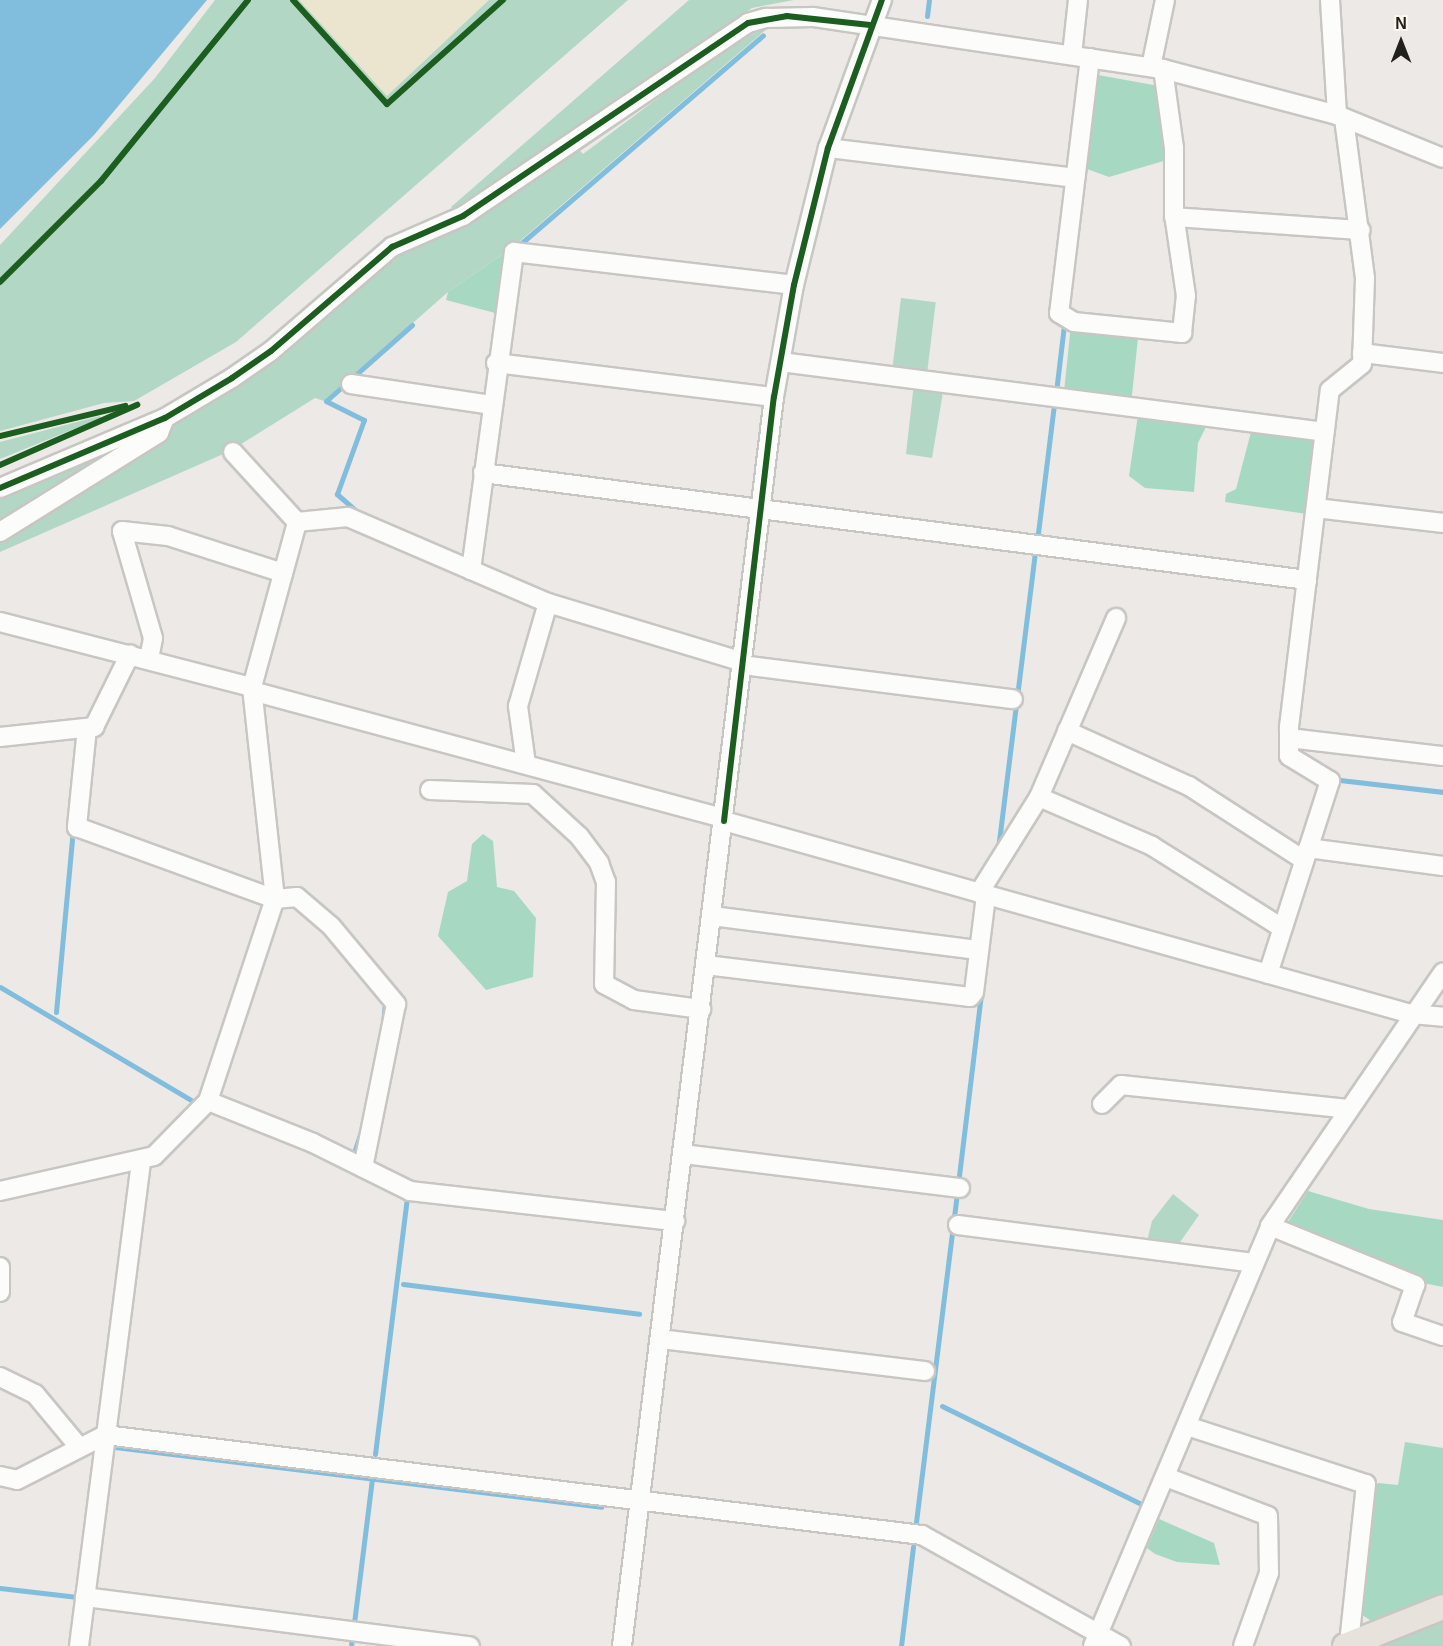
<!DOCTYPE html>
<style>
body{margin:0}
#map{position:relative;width:1443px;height:1646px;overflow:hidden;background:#ece9e6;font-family:Helvetica,sans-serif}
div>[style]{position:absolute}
.green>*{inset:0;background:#b3d7c5;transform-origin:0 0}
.forest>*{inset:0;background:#a7d9c2;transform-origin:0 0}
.sand>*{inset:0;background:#ebe5cf}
.water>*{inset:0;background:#81bddc}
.stream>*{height:5px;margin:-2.5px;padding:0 2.5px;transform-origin:2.5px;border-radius:2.5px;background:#81bddc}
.roads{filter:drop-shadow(2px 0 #c8c6c3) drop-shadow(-2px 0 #c8c6c3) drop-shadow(0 2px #c8c6c3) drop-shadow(0 -2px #c8c6c3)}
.minor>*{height:18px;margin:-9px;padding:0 9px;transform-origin:9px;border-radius:9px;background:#fcfcfb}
.major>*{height:24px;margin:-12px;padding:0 12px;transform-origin:12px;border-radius:12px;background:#e8e2dd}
.cycleway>*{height:6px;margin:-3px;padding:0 3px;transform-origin:3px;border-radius:3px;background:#1b5e20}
span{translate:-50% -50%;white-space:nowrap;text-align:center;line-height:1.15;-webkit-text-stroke:6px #fdf7f0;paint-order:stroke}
.north{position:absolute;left:1371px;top:12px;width:60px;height:60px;-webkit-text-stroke:4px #fdf7f0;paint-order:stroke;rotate:0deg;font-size:16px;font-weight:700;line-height:24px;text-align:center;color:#22201d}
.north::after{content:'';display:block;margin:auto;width:21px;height:27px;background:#22201d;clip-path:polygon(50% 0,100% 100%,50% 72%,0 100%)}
</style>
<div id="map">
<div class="green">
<i style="clip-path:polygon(215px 0,628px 0,236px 342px,134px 401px,104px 403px,0 431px,0 245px,155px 78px)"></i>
<i style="clip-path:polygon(689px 0,794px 0,752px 8px,455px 212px,451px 207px)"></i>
<i style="clip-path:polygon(769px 27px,513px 247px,448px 292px,324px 401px,315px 398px,230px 451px,0 552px,0 534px,167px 433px,177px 417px,394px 254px,449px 232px,576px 146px,583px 154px,732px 43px)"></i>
<i style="left:901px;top:298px;width:35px;height:75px;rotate:7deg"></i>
<i style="clip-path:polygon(914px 383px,944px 386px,932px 458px,906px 454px)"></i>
<i style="clip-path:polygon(100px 416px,101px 418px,0 459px,0 442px)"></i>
<i style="clip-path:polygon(153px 429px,0 529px,0 494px)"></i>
<i style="clip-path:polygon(1173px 1194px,1199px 1215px,1178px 1245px,1147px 1241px,1152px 1221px)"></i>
<i style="clip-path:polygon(1443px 1621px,1443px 1646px,1383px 1646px)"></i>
</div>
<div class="forest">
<i style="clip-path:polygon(1098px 75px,1159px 86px,1167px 160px,1109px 177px,1087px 169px)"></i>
<i style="clip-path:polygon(506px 252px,499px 314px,446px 300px,448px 292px)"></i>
<i style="left:1071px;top:325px;width:68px;height:72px;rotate:6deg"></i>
<i style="clip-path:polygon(1138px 415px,1208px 423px,1198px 443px,1194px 492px,1145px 488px,1129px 476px)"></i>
<i style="clip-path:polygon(1251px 432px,1317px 440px,1307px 514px,1225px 502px,1226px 494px,1236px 489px)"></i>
<i style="clip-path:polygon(483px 834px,493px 841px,497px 887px,514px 891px,536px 918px,533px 977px,486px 990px,438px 936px,448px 892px,467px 881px,472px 844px)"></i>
<i style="clip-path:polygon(1308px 1191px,1369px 1209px,1443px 1220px,1443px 1287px,1418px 1282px,1286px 1225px)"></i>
<i style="clip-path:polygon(1405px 1442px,1443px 1448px,1443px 1594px,1373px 1622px,1356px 1611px,1370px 1494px,1378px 1483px,1398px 1485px)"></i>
<i style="clip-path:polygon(1159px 1519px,1214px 1543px,1220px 1565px,1177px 1562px,1155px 1554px,1147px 1548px)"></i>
</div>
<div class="sand">
<i style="clip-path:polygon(299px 0,489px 0,387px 96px)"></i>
</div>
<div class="water">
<i style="clip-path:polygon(0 0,207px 0,94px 135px,0 229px)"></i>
</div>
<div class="stream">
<i style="left:927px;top:16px;width:16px;rotate:-83deg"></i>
<i style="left:518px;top:246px;width:323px;rotate:-40.7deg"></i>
<i style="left:1056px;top:392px;width:67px;rotate:-83.2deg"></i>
<i style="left:361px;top:515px;width:32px;rotate:-139deg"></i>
<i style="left:337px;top:494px;width:79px;rotate:-70deg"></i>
<i style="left:364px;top:420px;width:42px;rotate:-153.4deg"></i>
<i style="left:326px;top:401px;width:115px;rotate:-41.5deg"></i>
<i style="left:1037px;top:541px;width:138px;rotate:-82.9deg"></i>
<i style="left:1340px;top:780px;width:104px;rotate:6.6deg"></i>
<i style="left:998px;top:849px;width:298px;rotate:-82.9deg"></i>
<i style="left:0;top:987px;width:230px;rotate:30.6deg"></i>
<i style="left:56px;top:1012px;width:185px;rotate:-84.7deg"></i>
<i style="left:383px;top:1025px;width:22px;rotate:-85deg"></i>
<i style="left:354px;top:1153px;width:33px;rotate:-72deg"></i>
<i style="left:958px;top:1184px;width:192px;rotate:-83.1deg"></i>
<i style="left:403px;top:1284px;width:238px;rotate:7.2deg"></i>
<i style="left:942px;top:1406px;width:226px;rotate:26.2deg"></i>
<i style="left:115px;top:1447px;width:490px;rotate:7deg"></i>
<i style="left:375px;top:1454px;width:259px;rotate:-82.9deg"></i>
<i style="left:916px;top:1522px;width:333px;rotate:-82.9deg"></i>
<i style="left:0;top:1588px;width:78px;rotate:6.7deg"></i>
<i style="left:354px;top:1623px;width:146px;rotate:-82.9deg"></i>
<i style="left:351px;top:1646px;width:7px;rotate:-82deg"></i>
<i style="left:901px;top:1646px;width:100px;rotate:-83.1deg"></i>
</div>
<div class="roads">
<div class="minor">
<i style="left:1330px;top:0;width:115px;rotate:86.5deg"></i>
<i style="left:1072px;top:55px;width:55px;rotate:-83.8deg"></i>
<i style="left:1090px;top:58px;width:257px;rotate:96.9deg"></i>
<i style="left:1059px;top:313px;width:17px;rotate:31deg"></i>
<i style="left:1074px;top:322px;width:109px;rotate:5.8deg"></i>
<i style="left:1182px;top:333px;width:37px;rotate:-84deg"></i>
<i style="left:1186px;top:296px;width:83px;rotate:-98.3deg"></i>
<i style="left:1174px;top:214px;width:66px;rotate:-90deg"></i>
<i style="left:1174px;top:148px;width:80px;rotate:-97.9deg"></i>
<i style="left:1151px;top:67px;width:68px;rotate:-78.2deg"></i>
<i style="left:828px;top:148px;width:249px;rotate:6.9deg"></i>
<i style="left:1174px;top:217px;width:187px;rotate:4deg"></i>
<i style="left:1362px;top:353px;width:82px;rotate:7deg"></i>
<i style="left:781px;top:362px;width:548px;rotate:7.33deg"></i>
<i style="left:496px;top:363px;width:280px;rotate:7deg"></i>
<i style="left:351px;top:384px;width:143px;rotate:8.5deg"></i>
<i style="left:233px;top:452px;width:95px;rotate:47.6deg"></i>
<i style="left:483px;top:473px;width:831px;rotate:7.4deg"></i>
<i style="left:0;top:488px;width:179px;rotate:-23deg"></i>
<i style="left:165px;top:418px;width:78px;rotate:-30.8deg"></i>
<i style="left:232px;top:378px;width:47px;rotate:-34.7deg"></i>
<i style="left:271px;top:351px;width:160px;rotate:-40.7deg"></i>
<i style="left:392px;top:247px;width:77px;rotate:-23.6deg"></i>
<i style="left:463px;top:216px;width:344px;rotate:-34.1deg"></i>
<i style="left:748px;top:23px;width:19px;rotate:-16deg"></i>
<i style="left:766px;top:18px;width:47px;rotate:-1.2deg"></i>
<i style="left:813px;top:17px;width:354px;rotate:8.5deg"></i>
<i style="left:1163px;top:69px;width:180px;rotate:14.8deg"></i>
<i style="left:1337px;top:115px;width:114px;rotate:22.1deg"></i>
<i style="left:1316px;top:508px;width:128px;rotate:6.7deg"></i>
<i style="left:0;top:532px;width:187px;rotate:-31.9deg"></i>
<i style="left:159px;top:433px;width:14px;rotate:-69deg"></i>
<i style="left:471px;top:570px;width:321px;rotate:-82.3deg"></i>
<i style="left:514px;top:252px;width:282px;rotate:6.7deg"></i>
<i style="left:0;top:622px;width:260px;rotate:14.5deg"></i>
<i style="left:149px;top:659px;width:21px;rotate:-79deg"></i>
<i style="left:153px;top:638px;width:111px;rotate:-106.2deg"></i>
<i style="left:122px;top:531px;width:46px;rotate:6.2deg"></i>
<i style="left:168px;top:536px;width:121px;rotate:17.8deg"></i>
<i style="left:742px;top:665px;width:273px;rotate:7.2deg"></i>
<i style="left:252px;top:691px;width:489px;rotate:15.1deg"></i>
<i style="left:87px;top:728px;width:100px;rotate:95.8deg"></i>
<i style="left:77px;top:827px;width:211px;rotate:20deg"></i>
<i style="left:275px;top:899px;width:22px;rotate:-5deg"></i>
<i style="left:297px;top:897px;width:45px;rotate:40.5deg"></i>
<i style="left:331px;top:926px;width:102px;rotate:50.2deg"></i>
<i style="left:396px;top:1004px;width:167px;rotate:101.4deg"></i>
<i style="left:1067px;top:731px;width:134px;rotate:24.3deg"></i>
<i style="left:1189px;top:786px;width:137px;rotate:32.8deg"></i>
<i style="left:0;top:737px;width:95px;rotate:-6.1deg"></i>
<i style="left:94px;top:727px;width:81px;rotate:-63.7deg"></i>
<i style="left:1289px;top:738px;width:155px;rotate:6.7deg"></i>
<i style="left:526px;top:764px;width:59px;rotate:-97.9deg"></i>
<i style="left:518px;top:706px;width:107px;rotate:-73.8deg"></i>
<i style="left:430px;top:790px;width:103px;rotate:2.2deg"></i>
<i style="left:533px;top:794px;width:62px;rotate:42.4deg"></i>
<i style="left:579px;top:836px;width:34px;rotate:53deg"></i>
<i style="left:599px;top:863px;width:20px;rotate:70deg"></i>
<i style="left:606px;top:882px;width:102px;rotate:91.1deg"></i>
<i style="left:604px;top:984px;width:34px;rotate:28deg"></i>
<i style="left:634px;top:1000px;width:68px;rotate:7.7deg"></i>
<i style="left:1039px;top:797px;width:123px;rotate:23.4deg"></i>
<i style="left:1152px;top:846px;width:154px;rotate:32.2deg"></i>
<i style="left:724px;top:821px;width:714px;rotate:15.69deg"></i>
<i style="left:1411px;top:1014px;width:32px;rotate:5deg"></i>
<i style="left:1308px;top:848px;width:136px;rotate:7.6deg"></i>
<i style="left:979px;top:893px;width:113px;rotate:-58deg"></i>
<i style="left:1039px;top:797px;width:195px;rotate:-66.7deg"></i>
<i style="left:712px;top:916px;width:269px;rotate:7.3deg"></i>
<i style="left:706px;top:965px;width:266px;rotate:6.9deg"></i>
<i style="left:970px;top:997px;width:6px;rotate:-51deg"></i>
<i style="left:974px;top:992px;width:98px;rotate:-82.9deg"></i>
<i style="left:1268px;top:974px;width:203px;rotate:-72.2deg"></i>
<i style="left:1330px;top:781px;width:48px;rotate:-148.6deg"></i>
<i style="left:1289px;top:756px;width:29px;rotate:-90deg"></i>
<i style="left:1289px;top:727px;width:339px;rotate:-83.1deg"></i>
<i style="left:1330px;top:390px;width:41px;rotate:-39.1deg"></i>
<i style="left:1362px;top:364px;width:86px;rotate:-88deg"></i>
<i style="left:1365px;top:278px;width:161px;rotate:-97.5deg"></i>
<i style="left:208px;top:1101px;width:113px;rotate:21.8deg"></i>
<i style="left:313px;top:1143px;width:108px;rotate:26.3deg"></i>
<i style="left:410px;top:1191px;width:267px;rotate:6.5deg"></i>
<i style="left:1102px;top:1104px;width:27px;rotate:-45deg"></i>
<i style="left:1121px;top:1085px;width:228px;rotate:6deg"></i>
<i style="left:683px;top:1154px;width:279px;rotate:7deg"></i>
<i style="left:0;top:1191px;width:158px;rotate:-12.8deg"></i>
<i style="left:154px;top:1156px;width:77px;rotate:-45.5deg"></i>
<i style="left:208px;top:1101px;width:213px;rotate:-71.7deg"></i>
<i style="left:275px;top:899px;width:213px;rotate:-96.2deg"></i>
<i style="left:252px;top:687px;width:171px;rotate:-74.7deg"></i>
<i style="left:297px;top:522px;width:51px;rotate:-5.6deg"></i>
<i style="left:348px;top:517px;width:218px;rotate:23.3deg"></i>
<i style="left:548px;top:603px;width:204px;rotate:16.8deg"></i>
<i style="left:958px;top:1225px;width:298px;rotate:7.3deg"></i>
<i style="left:1270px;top:1226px;width:157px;rotate:22.1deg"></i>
<i style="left:1415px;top:1285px;width:39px;rotate:109deg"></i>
<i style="left:1402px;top:1322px;width:43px;rotate:18.9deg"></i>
<i style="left:0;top:1267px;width:25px;rotate:90deg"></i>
<i style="left:660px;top:1339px;width:267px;rotate:6.9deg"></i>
<i style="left:0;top:1377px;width:39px;rotate:26deg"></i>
<i style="left:35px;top:1394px;width:69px;rotate:50.3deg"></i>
<i style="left:1187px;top:1426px;width:188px;rotate:18deg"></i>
<i style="left:1366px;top:1484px;width:161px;rotate:96.1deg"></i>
<i style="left:0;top:1476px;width:17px;rotate:13deg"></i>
<i style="left:17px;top:1480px;width:99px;rotate:-27.1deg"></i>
<i style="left:105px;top:1435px;width:823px;rotate:6.98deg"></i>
<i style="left:922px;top:1535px;width:228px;rotate:29.2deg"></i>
<i style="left:1166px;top:1477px;width:109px;rotate:20.9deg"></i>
<i style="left:1268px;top:1516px;width:57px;rotate:89deg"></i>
<i style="left:1269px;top:1573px;width:77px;rotate:109.6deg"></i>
<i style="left:85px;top:1597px;width:388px;rotate:7.3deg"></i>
<i style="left:79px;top:1646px;width:490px;rotate:-82.7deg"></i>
<i style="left:622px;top:1646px;width:1258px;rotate:-83.06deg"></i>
<i style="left:774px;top:397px;width:114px;rotate:-79.9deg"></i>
<i style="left:794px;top:285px;width:141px;rotate:-76.1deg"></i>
<i style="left:828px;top:148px;width:158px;rotate:-70deg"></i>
<i style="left:1093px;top:1646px;width:456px;rotate:-67.1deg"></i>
<i style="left:1270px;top:1226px;width:307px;rotate:-55.7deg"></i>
</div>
<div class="major">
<i style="left:1345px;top:1646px;width:105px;rotate:-21.7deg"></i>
</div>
</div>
<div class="cycleway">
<i style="left:293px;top:0;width:140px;rotate:47.9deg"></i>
<i style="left:387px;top:104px;width:156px;rotate:-41.9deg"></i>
<i style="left:0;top:282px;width:143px;rotate:-45deg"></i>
<i style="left:101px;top:181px;width:233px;rotate:-50.9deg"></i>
<i style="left:0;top:436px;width:129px;rotate:-13.5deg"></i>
<i style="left:0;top:465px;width:150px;rotate:-23.7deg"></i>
<i style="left:0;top:488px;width:179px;rotate:-23deg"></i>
<i style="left:165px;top:418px;width:78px;rotate:-30.8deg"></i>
<i style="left:232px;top:378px;width:47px;rotate:-34.7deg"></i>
<i style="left:271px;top:351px;width:160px;rotate:-40.7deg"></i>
<i style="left:392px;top:247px;width:77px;rotate:-23.6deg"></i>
<i style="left:463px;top:216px;width:344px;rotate:-34.1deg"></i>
<i style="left:748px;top:23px;width:40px;rotate:-10deg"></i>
<i style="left:787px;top:16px;width:83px;rotate:6.2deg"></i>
<i style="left:724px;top:821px;width:427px;rotate:-83.3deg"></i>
<i style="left:774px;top:397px;width:114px;rotate:-79.9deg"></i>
<i style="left:794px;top:285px;width:141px;rotate:-76.1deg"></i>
<i style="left:828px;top:148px;width:158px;rotate:-70deg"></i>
</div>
<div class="north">N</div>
</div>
